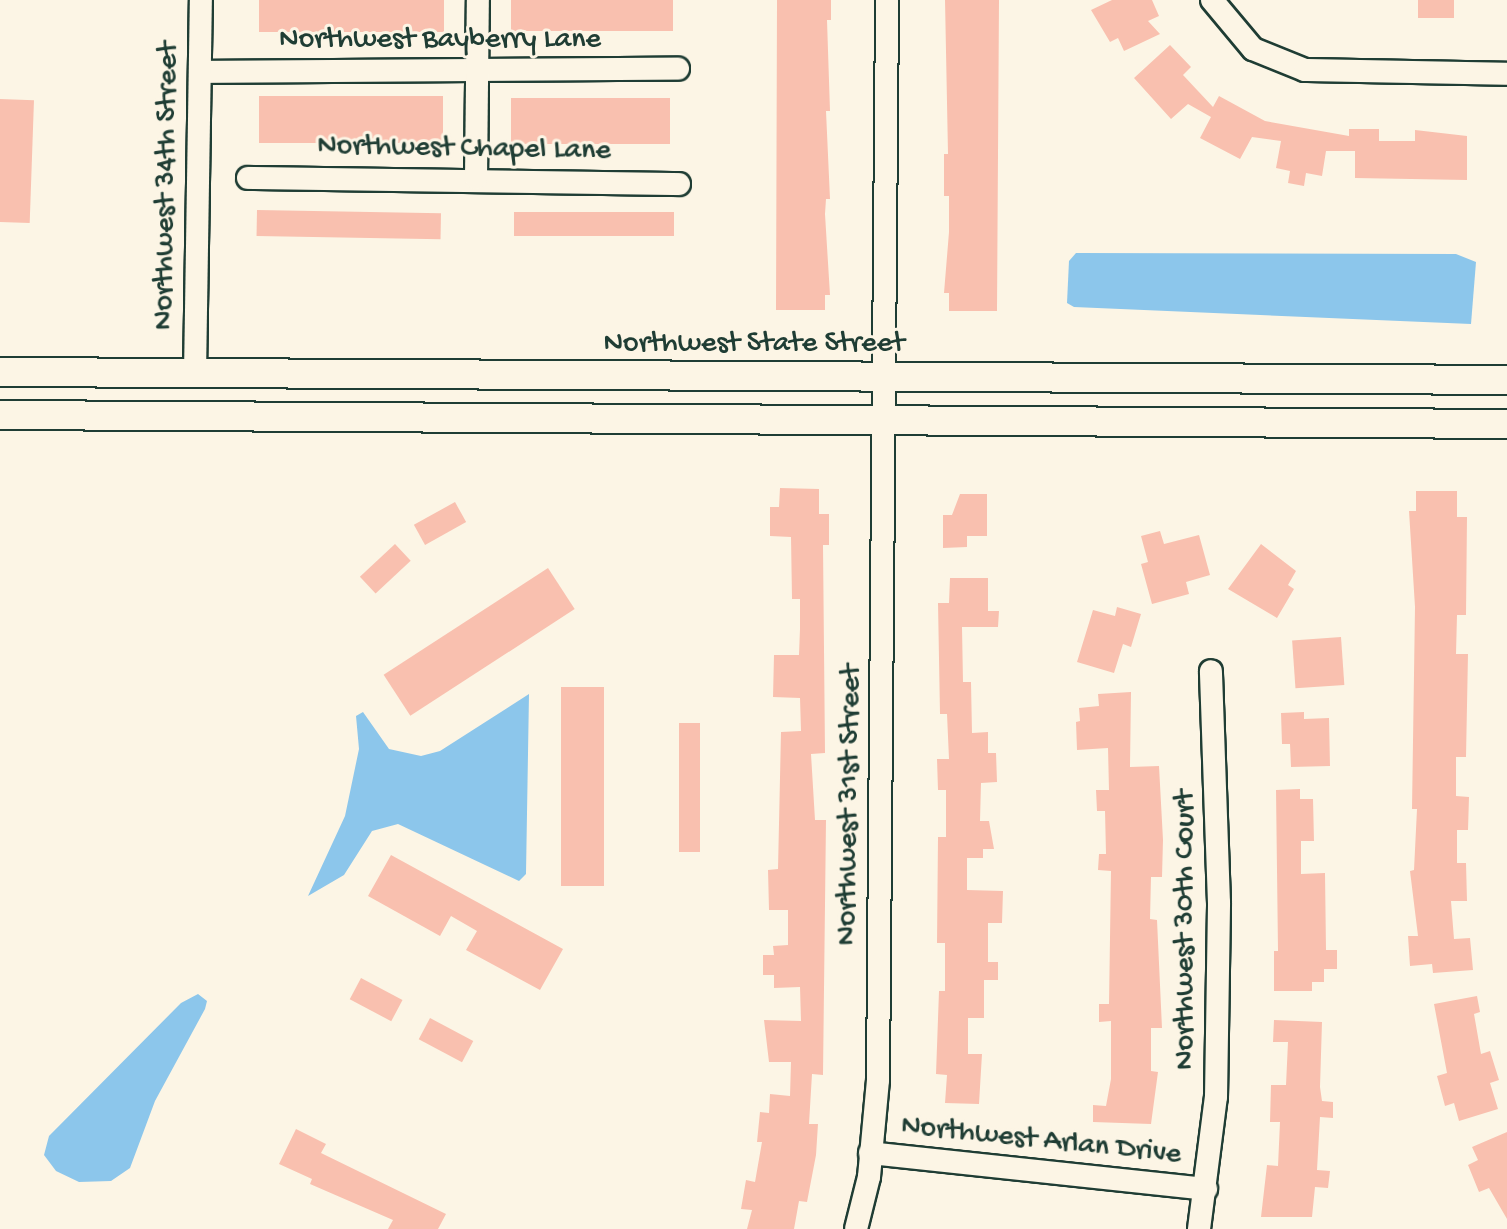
<!DOCTYPE html>
<style>
body{margin:0}
#map{position:relative;width:1507px;height:1229px;overflow:hidden;background:#fcf5e5;font-family:"Gochi Hand",sans-serif}
div>[style]{position:absolute}
.water>*{inset:0;background:#8cc6eb}
.building>*{inset:0;background:#f9c0af;transform-origin:0 0}
.roads{filter:drop-shadow(2px 0 #1f3d34) drop-shadow(-2px 0 #1f3d34) drop-shadow(0 2px #1f3d34) drop-shadow(0 -2px #1f3d34)}
.minor>*{height:22px;margin:-11px;padding:0 11px;transform-origin:11px;border-radius:11px;background:#fcf5e5}
.major>*{height:28px;margin:-14px;padding:0 14px;transform-origin:14px;border-radius:14px;background:#fcf5e5}
span{translate:-50% -50%;white-space:nowrap;text-align:center;line-height:1.15;-webkit-text-stroke:6px #fcf5e5;paint-order:stroke}
.street-label{font-size:30px;color:#1f3d34}
</style>
<div id="map">
<div class="water">
<i style="clip-path:polygon(1076px 253px,1456px 254px,1476px 262px,1471px 324px,1074px 307px,1067px 303px,1069px 261px)"></i>
<i style="clip-path:polygon(529px 694px,526px 874px,519px 881px,398px 824px,372px 831px,344px 875px,308px 896px,345px 816px,359px 749px,356px 716px,363px 712px,389px 749px,421px 756px,440px 751px)"></i>
<i style="clip-path:polygon(198px 994px,207px 1001px,205px 1009px,155px 1101px,130px 1168px,111px 1181px,79px 1182px,56px 1171px,44px 1155px,49px 1136px,181px 1003px)"></i>
</div>
<div class="building">
<i style="left:259px;top:0;width:185px;height:32px"></i>
<i style="left:511px;top:0;width:162px;height:31px"></i>
<i style="clip-path:polygon(777px 0,831px 0,831px 20px,827px 20px,830px 111px,826px 111px,830px 199px,826px 199px,825px 214px,830px 295px,825px 295px,825px 310px,776px 310px)"></i>
<i style="clip-path:polygon(945px 0,999px 0,997px 311px,949px 311px,949px 293px,944px 293px,949px 232px,949px 196px,944px 196px,944px 154px,948px 154px)"></i>
<i style="clip-path:polygon(1112px 0,1152px 0,1159px 16px,1148px 21px,1160px 34px,1124px 51px,1118px 38px,1110px 42px,1091px 10px)"></i>
<i style="left:1418px;top:0;width:36px;height:18px"></i>
<i style="clip-path:polygon(1170px 45px,1191px 67px,1183px 75px,1213px 107px,1219px 96px,1265px 121px,1349px 136px,1349px 129px,1379px 129px,1379px 141px,1415px 141px,1415px 130px,1467px 136px,1467px 180px,1355px 178px,1355px 151px,1326px 151px,1322px 176px,1306px 173px,1304px 186px,1288px 183px,1290px 171px,1276px 168px,1281px 141px,1252px 137px,1240px 159px,1200px 138px,1211px 117px,1188px 104px,1171px 119px,1134px 78px)"></i>
<i style="left:259px;top:96px;width:184px;height:47px"></i>
<i style="left:511px;top:98px;width:159px;height:46px"></i>
<i style="left:0;top:99px;width:34px;height:123px;rotate:2deg"></i>
<i style="left:257px;top:210px;width:184px;height:26px;rotate:1deg"></i>
<i style="left:514px;top:212px;width:160px;height:24px"></i>
<i style="clip-path:polygon(780px 488px,819px 489px,819px 514px,829px 514px,829px 545px,823px 545px,825px 753px,811px 754px,815px 820px,826px 820px,823px 1075px,812px 1074px,809px 1124px,818px 1124px,816px 1155px,807px 1202px,799px 1201px,794px 1229px,747px 1229px,752px 1210px,741px 1209px,746px 1180px,755px 1182px,762px 1142px,757px 1142px,760px 1112px,769px 1113px,770px 1094px,790px 1096px,791px 1062px,769px 1062px,764px 1020px,801px 1021px,800px 987px,774px 988px,774px 975px,763px 975px,763px 955px,774px 955px,773px 946px,788px 945px,788px 910px,769px 910px,768px 870px,778px 869px,781px 732px,801px 731px,800px 698px,773px 697px,774px 655px,799px 655px,800px 629px,800px 599px,792px 599px,791px 537px,770px 536px,770px 507px,779px 507px)"></i>
<i style="clip-path:polygon(1416px 491px,1457px 491px,1457px 517px,1467px 517px,1466px 615px,1457px 615px,1456px 654px,1468px 654px,1466px 757px,1456px 757px,1456px 796px,1469px 797px,1468px 830px,1457px 830px,1457px 863px,1466px 863px,1467px 901px,1451px 901px,1454px 939px,1470px 938px,1473px 970px,1433px 973px,1432px 964px,1410px 966px,1408px 936px,1418px 936px,1410px 871px,1414px 870px,1417px 809px,1412px 809px,1415px 607px,1409px 511px,1416px 511px)"></i>
<i style="clip-path:polygon(960px 494px,987px 494px,987px 536px,967px 536px,967px 547px,943px 548px,943px 515px,952px 515px)"></i>
<i style="left:455px;top:502px;width:23px;height:47px;rotate:61deg"></i>
<i style="clip-path:polygon(1160px 531px,1164px 544px,1199px 535px,1210px 575px,1186px 582px,1189px 594px,1152px 604px,1141px 564px,1148px 562px,1141px 536px)"></i>
<i style="left:395px;top:544px;width:23px;height:48px;rotate:47deg"></i>
<i style="clip-path:polygon(1261px 544px,1296px 571px,1288px 585px,1294px 589px,1277px 618px,1228px 589px)"></i>
<i style="left:548px;top:568px;width:49px;height:196px;rotate:57deg"></i>
<i style="clip-path:polygon(950px 578px,988px 578px,988px 611px,999px 611px,998px 627px,962px 627px,963px 682px,971px 682px,972px 733px,988px 732px,988px 753px,996px 753px,997px 782px,981px 783px,980px 821px,989px 821px,994px 849px,983px 849px,983px 858px,967px 858px,967px 890px,1003px 891px,1002px 923px,988px 923px,988px 962px,998px 962px,998px 980px,984px 980px,984px 1018px,968px 1018px,968px 1054px,982px 1054px,979px 1104px,945px 1103px,947px 1075px,936px 1074px,939px 991px,945px 991px,945px 943px,937px 943px,938px 837px,946px 837px,946px 790px,938px 790px,937px 759px,949px 759px,947px 714px,940px 714px,938px 603px,949px 603px)"></i>
<i style="clip-path:polygon(1117px 607px,1141px 614px,1131px 647px,1123px 644px,1114px 673px,1077px 662px,1093px 610px,1115px 616px)"></i>
<i style="left:1341px;top:637px;width:48px;height:49px;rotate:86deg"></i>
<i style="left:561px;top:687px;width:43px;height:199px"></i>
<i style="clip-path:polygon(1131px 692px,1130px 767px,1159px 766px,1163px 840px,1162px 877px,1151px 877px,1150px 919px,1157px 920px,1162px 1028px,1151px 1028px,1151px 1071px,1158px 1072px,1151px 1124px,1093px 1122px,1093px 1105px,1106px 1106px,1111px 1079px,1111px 1021px,1099px 1022px,1099px 1004px,1109px 1004px,1111px 871px,1098px 870px,1099px 854px,1106px 854px,1105px 811px,1097px 811px,1096px 790px,1109px 790px,1108px 748px,1077px 750px,1076px 722px,1080px 721px,1079px 708px,1099px 706px,1098px 694px)"></i>
<i style="clip-path:polygon(1304px 712px,1304px 719px,1329px 718px,1330px 766px,1291px 767px,1290px 744px,1282px 744px,1281px 713px)"></i>
<i style="left:679px;top:723px;width:21px;height:129px"></i>
<i style="clip-path:polygon(1300px 789px,1300px 799px,1313px 799px,1314px 841px,1301px 841px,1301px 874px,1325px 873px,1326px 950px,1337px 950px,1337px 969px,1324px 969px,1324px 982px,1312px 982px,1312px 991px,1274px 991px,1274px 951px,1278px 951px,1276px 790px)"></i>
<i style="clip-path:polygon(391px 855px,563px 949px,540px 990px,466px 950px,477px 931px,451px 916px,440px 936px,368px 896px)"></i>
<i style="left:361px;top:978px;width:47px;height:24px;rotate:28deg"></i>
<i style="clip-path:polygon(1477px 996px,1480px 1012px,1474px 1014px,1481px 1054px,1490px 1051px,1499px 1080px,1490px 1083px,1498px 1109px,1459px 1121px,1454px 1103px,1445px 1106px,1437px 1076px,1447px 1073px,1434px 1004px)"></i>
<i style="left:430px;top:1018px;width:49px;height:24px;rotate:28deg"></i>
<i style="clip-path:polygon(1274px 1020px,1322px 1022px,1320px 1087px,1322px 1101px,1333px 1102px,1333px 1118px,1320px 1117px,1317px 1170px,1330px 1171px,1328px 1188px,1315px 1187px,1312px 1217px,1261px 1217px,1267px 1165px,1278px 1166px,1280px 1122px,1270px 1122px,1271px 1085px,1286px 1085px,1288px 1042px,1273px 1042px)"></i>
<i style="clip-path:polygon(296px 1129px,326px 1144px,321px 1153px,446px 1214px,438px 1229px,388px 1229px,393px 1220px,310px 1184px,312px 1179px,279px 1164px)"></i>
<i style="clip-path:polygon(1507px 1132px,1507px 1219px,1489px 1188px,1479px 1192px,1468px 1165px,1478px 1160px,1472px 1147px)"></i>
</div>
<div class="roads">
<div class="minor">
<i style="left:1212px;top:0;width:64px;rotate:50.1deg"></i>
<i style="left:1253px;top:49px;width:56px;rotate:22deg"></i>
<i style="left:1305px;top:70px;width:202px;rotate:1.1deg"></i>
<i style="left:201px;top:72px;width:477px;rotate:-0.4deg"></i>
<i style="left:248px;top:178px;width:431px;rotate:0.8deg"></i>
<i style="left:476px;top:178px;width:178px;rotate:-89.4deg"></i>
<i style="left:195px;top:374px;width:374px;rotate:-89.1deg"></i>
<i style="left:870px;top:1153px;width:338px;rotate:6.1deg"></i>
<i style="left:856px;top:1229px;width:54px;rotate:-76deg"></i>
<i style="left:869px;top:1177px;width:97px;rotate:-84.7deg"></i>
<i style="left:878px;top:1080px;width:1080px;rotate:-89.52deg"></i>
<i style="left:1199px;top:1229px;width:133px;rotate:-82.7deg"></i>
<i style="left:1216px;top:1097px;width:194px;rotate:-89.1deg"></i>
<i style="left:1219px;top:903px;width:232px;rotate:-92deg"></i>
</div>
<div class="major">
<i style="left:0;top:372px;width:1507px;rotate:0.3deg"></i>
<i style="left:0;top:415px;width:1507px;rotate:0.34deg"></i>
</div>
</div>
<div class="street-label">
<span style="left:440px;top:41px">Northwest Bayberry Lane</span>
<span style="left:464px;top:150px;rotate:1deg">Northwest Chapel Lane</span>
<span style="left:168px;top:186px;rotate:-89deg">Northwest 34th Street</span>
<span style="left:754px;top:345px">Northwest State Street</span>
<span style="left:851px;top:805px;rotate:-89deg">Northwest 31st Street</span>
<span style="left:1187px;top:930px;rotate:-90deg">Northwest 30th Court</span>
<span style="left:1041px;top:1142px;rotate:6deg">Northwest Arlan Drive</span>
</div>
</div>
